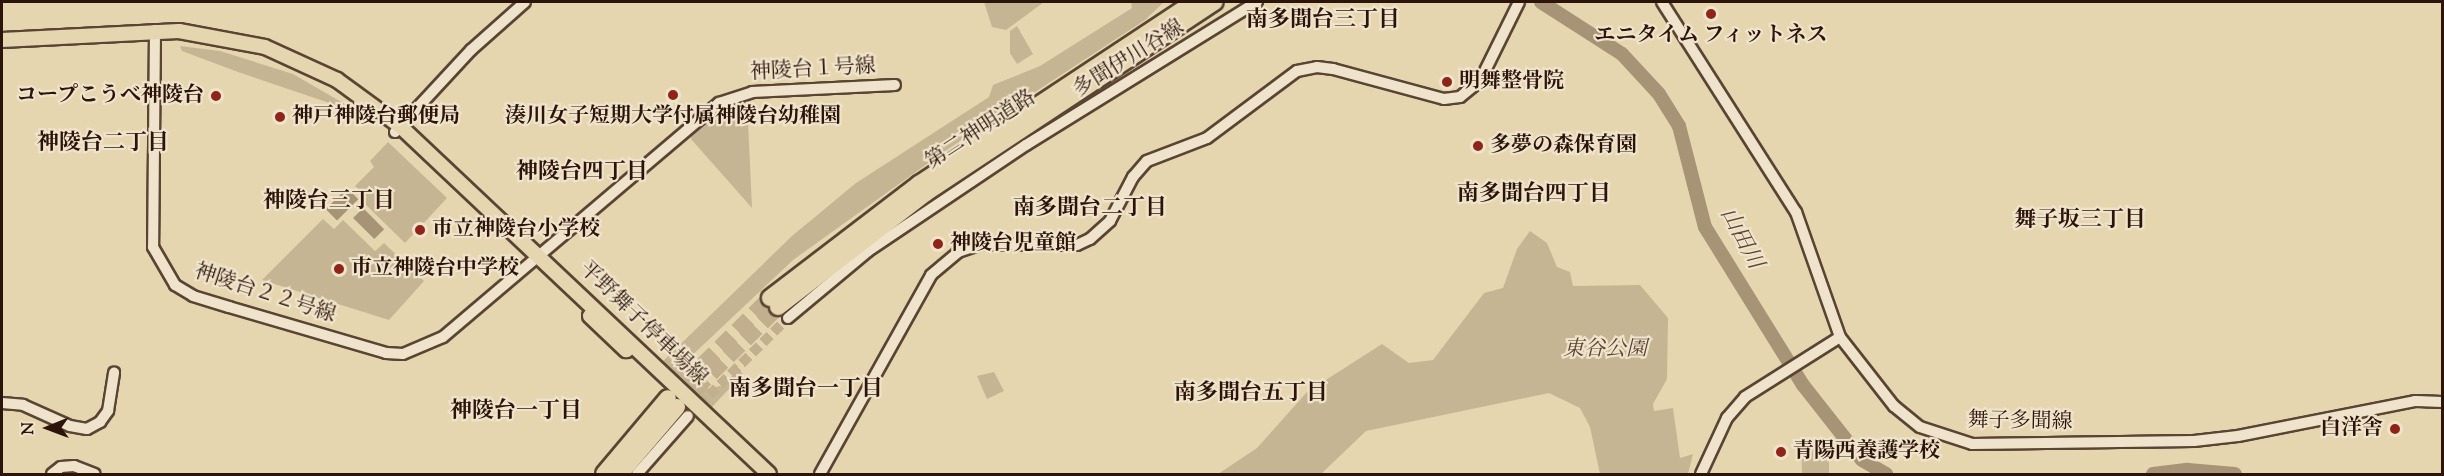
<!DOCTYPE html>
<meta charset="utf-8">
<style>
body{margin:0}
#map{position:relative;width:2444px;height:476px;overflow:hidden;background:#e6d6af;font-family:"Sorts Mill Goudy","Noto Serif JP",serif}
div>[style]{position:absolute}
.green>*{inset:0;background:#c6b593}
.water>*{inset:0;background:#a79477;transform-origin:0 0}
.river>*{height:14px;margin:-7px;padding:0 7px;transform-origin:7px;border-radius:7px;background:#a79477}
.minor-tunnel>*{height:10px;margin-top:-5px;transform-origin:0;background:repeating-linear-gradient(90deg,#c1af8e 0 10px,transparent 0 15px)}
.highway-tunnel>*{height:16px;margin-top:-8px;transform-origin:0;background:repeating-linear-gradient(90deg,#c1af8e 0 16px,transparent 0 24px)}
.roads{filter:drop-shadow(2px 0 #5a4433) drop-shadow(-2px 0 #5a4433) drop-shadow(0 2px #5a4433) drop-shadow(0 -2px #5a4433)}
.minor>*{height:10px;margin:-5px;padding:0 5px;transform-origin:5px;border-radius:5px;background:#efe4cb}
.major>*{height:14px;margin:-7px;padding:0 7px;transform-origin:7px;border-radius:7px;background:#e6d6af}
.highway>*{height:16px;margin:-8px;padding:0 8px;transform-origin:8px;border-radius:8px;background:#e6d6af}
.dots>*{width:16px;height:16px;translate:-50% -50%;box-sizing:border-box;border:3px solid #efe4cb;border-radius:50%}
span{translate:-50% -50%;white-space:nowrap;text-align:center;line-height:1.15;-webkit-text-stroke:4.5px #efe4cb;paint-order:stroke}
.poi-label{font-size:21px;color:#2c140a;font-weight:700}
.left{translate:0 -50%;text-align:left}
.right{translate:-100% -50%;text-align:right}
.street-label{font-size:21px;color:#2c140a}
.park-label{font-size:21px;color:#5a4433;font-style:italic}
.neighbourhood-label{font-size:22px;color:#2c140a;font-weight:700}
.water-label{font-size:22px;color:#5d4736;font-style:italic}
.frame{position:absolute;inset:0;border:3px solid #2c140a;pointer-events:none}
.north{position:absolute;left:18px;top:398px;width:60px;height:60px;-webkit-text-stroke:4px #efe4cb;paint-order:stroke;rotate:269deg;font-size:16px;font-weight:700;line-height:24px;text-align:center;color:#2c140a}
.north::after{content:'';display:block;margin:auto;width:21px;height:27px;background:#2c140a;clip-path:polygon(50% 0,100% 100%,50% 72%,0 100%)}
</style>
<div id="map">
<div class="green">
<i style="clip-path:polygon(984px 2px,1044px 2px,1006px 30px,992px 27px)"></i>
<i style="clip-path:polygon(1131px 2px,1164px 2px,1145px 20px,945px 151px,793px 260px,685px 362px,709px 389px,723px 385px,739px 369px,743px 374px,712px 407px,662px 362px,792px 236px,856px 183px,989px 97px,993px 85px,1040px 66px,1132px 8px)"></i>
<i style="clip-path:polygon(1017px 26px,1033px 54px,1017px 64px,1010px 53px,1010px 31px)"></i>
<i style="clip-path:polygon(180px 46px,220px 51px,293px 74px,362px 114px,238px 72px,182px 51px)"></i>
<i style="clip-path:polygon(737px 101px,747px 101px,752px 208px,691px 139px,692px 131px)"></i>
<i style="clip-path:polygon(388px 142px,447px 198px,405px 243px,363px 202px,367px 197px,355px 186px,374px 167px,370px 161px)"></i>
<i style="clip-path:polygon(323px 219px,334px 229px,343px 220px,375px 251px,384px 243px,424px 281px,389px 320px,262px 280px)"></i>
<i style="clip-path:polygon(1530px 231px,1547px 243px,1557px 267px,1570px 272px,1573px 286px,1640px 285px,1668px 318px,1667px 379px,1653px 404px,1654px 411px,1673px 408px,1680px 458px,1693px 454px,1688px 474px,1600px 474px,1590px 427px,1580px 408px,1549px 393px,1366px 431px,1321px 474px,1218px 474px,1257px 448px,1307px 392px,1382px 344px,1409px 363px,1433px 360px,1484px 293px,1503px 288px,1517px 249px)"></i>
<i style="clip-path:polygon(994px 372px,1004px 391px,987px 399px,977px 376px)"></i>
<i style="clip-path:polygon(1822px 442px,1829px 454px,1829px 473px,1802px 474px,1801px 443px)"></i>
</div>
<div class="water">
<i style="left:347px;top:188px;width:16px;height:30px;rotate:45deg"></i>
<i style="left:363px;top:208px;width:30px;height:14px;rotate:45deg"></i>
</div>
<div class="river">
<i style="left:1541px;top:2px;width:96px;rotate:32.7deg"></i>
<i style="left:1622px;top:54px;width:54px;rotate:47.2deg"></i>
<i style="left:1659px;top:94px;width:38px;rotate:58deg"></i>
<i style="left:1679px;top:126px;width:104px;rotate:75.6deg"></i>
<i style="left:1705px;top:227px;width:186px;rotate:58.2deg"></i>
<i style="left:1803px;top:385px;width:95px;rotate:51.8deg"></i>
<i style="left:1862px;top:460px;width:28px;rotate:30deg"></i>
<i style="left:2153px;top:474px;width:35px;rotate:-7deg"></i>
<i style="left:2188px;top:470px;width:47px;rotate:4.9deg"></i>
</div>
<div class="minor-tunnel">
<i style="left:688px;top:416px;width:140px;rotate:-44.4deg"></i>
</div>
<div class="highway-tunnel">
<i style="left:669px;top:398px;width:142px;rotate:-44.7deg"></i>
<i style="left:677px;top:407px;width:142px;rotate:-44.7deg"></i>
</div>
<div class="roads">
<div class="minor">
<i style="left:1662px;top:2px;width:249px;rotate:57.5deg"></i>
<i style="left:1796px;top:212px;width:133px;rotate:70.6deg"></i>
<i style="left:1840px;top:337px;width:88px;rotate:52deg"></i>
<i style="left:1894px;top:406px;width:33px;rotate:39deg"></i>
<i style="left:1920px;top:427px;width:55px;rotate:18.1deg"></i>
<i style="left:1972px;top:444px;width:222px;rotate:-0.8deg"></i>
<i style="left:2194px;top:441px;width:44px;rotate:-6.5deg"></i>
<i style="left:2238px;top:436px;width:180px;rotate:-11.2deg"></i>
<i style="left:2415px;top:401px;width:27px;rotate:2deg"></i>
<i style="left:155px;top:30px;width:217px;rotate:90.5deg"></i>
<i style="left:153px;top:247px;width:44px;rotate:59.9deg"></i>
<i style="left:175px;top:285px;width:21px;rotate:31deg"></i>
<i style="left:193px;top:296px;width:38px;rotate:17deg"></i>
<i style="left:229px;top:307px;width:164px;rotate:16.3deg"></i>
<i style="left:386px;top:353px;width:17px;rotate:3deg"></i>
<i style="left:403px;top:354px;width:43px;rotate:-23deg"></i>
<i style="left:443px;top:337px;width:362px;rotate:-40.3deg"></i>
<i style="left:719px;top:103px;width:35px;rotate:-18deg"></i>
<i style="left:752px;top:92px;width:143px;rotate:-2.8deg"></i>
<i style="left:395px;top:132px;width:112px;rotate:-47.2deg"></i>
<i style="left:471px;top:50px;width:72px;rotate:-41.6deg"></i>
<i style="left:788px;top:318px;width:104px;rotate:-39.9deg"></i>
<i style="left:868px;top:251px;width:190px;rotate:-33.9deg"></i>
<i style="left:1026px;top:145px;width:272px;rotate:-31.8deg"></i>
<i style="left:2px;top:403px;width:21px;rotate:5deg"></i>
<i style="left:23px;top:405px;width:51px;rotate:24.1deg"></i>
<i style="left:70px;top:426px;width:17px;rotate:10deg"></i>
<i style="left:87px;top:429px;width:15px;rotate:-28deg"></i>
<i style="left:100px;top:422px;width:14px;rotate:-54deg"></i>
<i style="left:108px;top:411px;width:39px;rotate:-81deg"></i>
<i style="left:52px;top:474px;width:11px;rotate:-38deg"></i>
<i style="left:61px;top:467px;width:13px;rotate:-4deg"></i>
<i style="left:74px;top:466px;width:22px;rotate:21deg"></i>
<i style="left:637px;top:474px;width:77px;rotate:-48.7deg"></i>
<i style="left:820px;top:474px;width:228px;rotate:-60.8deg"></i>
<i style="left:931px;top:275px;width:35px;rotate:-40deg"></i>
<i style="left:958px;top:252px;width:24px;rotate:-19deg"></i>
<i style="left:981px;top:244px;width:96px;rotate:0.6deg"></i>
<i style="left:1077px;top:245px;width:14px;rotate:-25deg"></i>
<i style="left:1090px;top:239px;width:27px;rotate:-42deg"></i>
<i style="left:1110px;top:221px;width:50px;rotate:-62.4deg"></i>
<i style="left:1133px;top:177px;width:21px;rotate:-49deg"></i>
<i style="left:1147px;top:161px;width:64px;rotate:-21deg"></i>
<i style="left:1207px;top:138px;width:112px;rotate:-36.7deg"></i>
<i style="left:1297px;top:71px;width:20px;rotate:-11deg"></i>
<i style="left:1317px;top:67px;width:16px;rotate:7deg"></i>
<i style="left:1333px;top:69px;width:115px;rotate:15.1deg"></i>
<i style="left:1444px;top:99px;width:16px;rotate:-7deg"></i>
<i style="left:1460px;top:97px;width:26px;rotate:-39deg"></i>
<i style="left:1480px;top:81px;width:88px;rotate:-63.7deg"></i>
<i style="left:1701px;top:474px;width:62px;rotate:-65.1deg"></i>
<i style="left:1727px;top:418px;width:28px;rotate:-49deg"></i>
<i style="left:1745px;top:397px;width:112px;rotate:-32.3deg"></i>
</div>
<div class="major">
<i style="left:2px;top:40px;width:177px;rotate:-2.9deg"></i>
<i style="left:179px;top:31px;width:87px;rotate:10.5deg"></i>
<i style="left:265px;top:47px;width:79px;rotate:24.6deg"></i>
<i style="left:337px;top:80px;width:78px;rotate:36.1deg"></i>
<i style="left:400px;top:126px;width:507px;rotate:43.32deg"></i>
<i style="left:590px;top:316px;width:50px;rotate:43.4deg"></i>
</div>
<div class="highway">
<i style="left:770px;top:298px;width:188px;rotate:-37.4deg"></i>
<i style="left:919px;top:184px;width:330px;rotate:-33.5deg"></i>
<i style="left:778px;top:307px;width:187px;rotate:-37.6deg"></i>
<i style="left:926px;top:193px;width:346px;rotate:-33.5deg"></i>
<i style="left:604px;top:474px;width:99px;rotate:-49.9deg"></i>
<i style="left:620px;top:474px;width:88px;rotate:-49.6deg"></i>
</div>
</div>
<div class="dots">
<i style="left:1711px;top:14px;background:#8f2418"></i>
<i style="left:1447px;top:82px;background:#8f2418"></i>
<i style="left:673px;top:95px;background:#8f2418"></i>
<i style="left:216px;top:96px;background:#8f2418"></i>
<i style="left:280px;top:117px;background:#8f2418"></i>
<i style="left:1478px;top:146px;background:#8f2418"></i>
<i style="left:420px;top:230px;background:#8f2418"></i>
<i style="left:938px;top:244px;background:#8f2418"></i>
<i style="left:339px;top:269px;background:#8f2418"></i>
<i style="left:2395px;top:429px;background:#8f2418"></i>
<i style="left:1781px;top:452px;background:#8f2418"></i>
</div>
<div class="poi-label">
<span style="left:1711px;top:36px">エニタイム フィットネス</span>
<span class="left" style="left:1459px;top:82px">明舞整骨院</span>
<span class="right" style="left:204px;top:96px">コープこうべ神陵台</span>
<span class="left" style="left:292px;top:117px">神戸神陵台郵便局</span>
<span style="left:673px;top:117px">湊川女子短期大学付属神陵台幼稚園</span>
<span class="left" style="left:1490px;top:146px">多夢の森保育園</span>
<span class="left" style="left:432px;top:230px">市立神陵台小学校</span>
<span class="left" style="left:950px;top:244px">神陵台児童館</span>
<span class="left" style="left:351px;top:269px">市立神陵台中学校</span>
<span class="right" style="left:2383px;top:429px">白洋舎</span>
<span class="left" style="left:1793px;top:452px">青陽西養護学校</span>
</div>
<div class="street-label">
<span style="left:1129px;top:59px;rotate:-32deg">多聞伊川谷線</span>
<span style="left:813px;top:70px;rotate:-3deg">神陵台１号線</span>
<span style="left:981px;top:130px;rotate:-33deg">第二神明道路</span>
<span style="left:265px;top:294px;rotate:18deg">神陵台２２号線</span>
<span style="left:643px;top:324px;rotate:44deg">平野舞子停車場線</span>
<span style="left:2020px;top:422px;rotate:1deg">舞子多聞線</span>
</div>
<div class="park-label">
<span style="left:1605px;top:350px">東谷公園</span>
</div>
<div class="neighbourhood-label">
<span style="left:1323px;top:22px">南多聞台三丁目</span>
<span style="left:103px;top:145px">神陵台二丁目</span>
<span style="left:582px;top:174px">神陵台四丁目</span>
<span style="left:1534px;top:196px">南多聞台四丁目</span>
<span style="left:329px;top:203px">神陵台三丁目</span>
<span style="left:1090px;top:210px">南多聞台二丁目</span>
<span style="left:2080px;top:222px">舞子坂三丁目</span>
<span style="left:806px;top:391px">南多聞台一丁目</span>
<span style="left:1251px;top:395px">南多聞台五丁目</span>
<span style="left:516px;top:413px">神陵台一丁目</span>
</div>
<div class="water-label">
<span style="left:1740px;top:239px;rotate:62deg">山田川</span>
</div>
<div class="frame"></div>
<div class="north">N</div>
</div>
